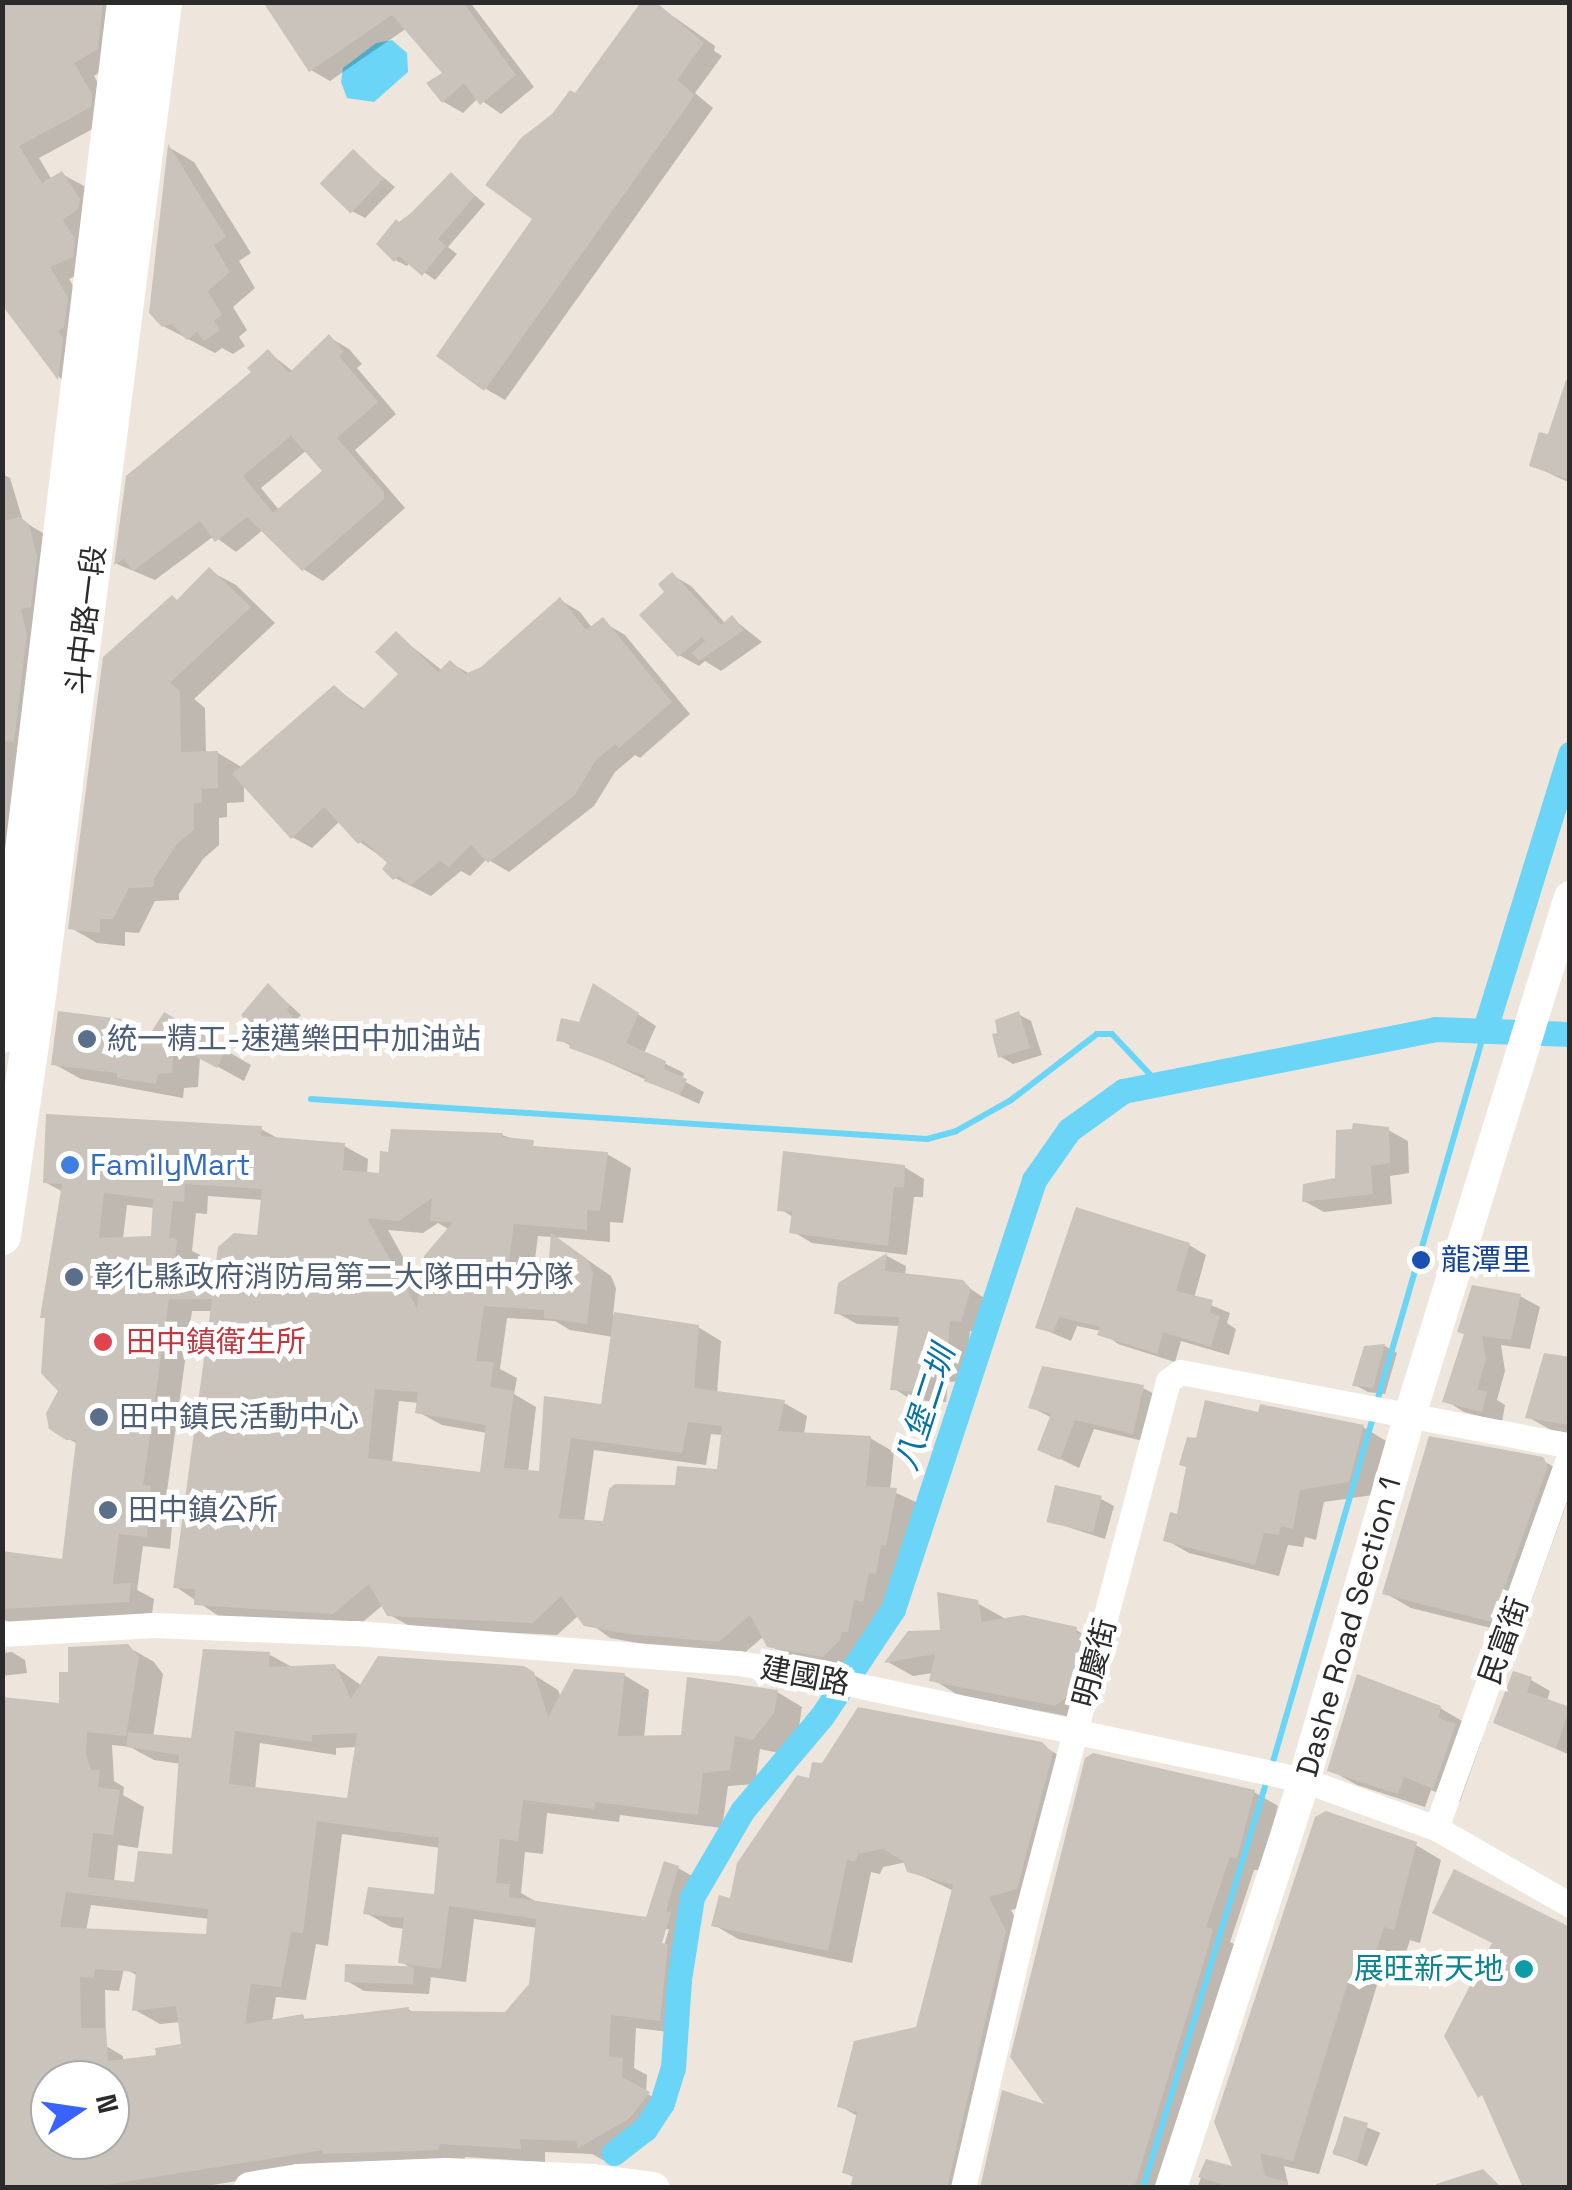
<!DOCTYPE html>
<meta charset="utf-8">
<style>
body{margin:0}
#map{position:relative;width:1572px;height:2190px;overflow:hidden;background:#eee6dc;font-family:"Space Grotesk","Noto Sans TC",sans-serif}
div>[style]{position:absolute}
.water>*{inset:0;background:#6ad5f6}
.shadow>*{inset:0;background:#0003;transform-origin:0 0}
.stream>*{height:6px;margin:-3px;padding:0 3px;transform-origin:3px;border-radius:3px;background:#6ad5f6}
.canal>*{height:25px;margin:-12.5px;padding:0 12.5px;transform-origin:12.5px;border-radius:12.5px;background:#6ad5f6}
.building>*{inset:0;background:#c9c3bc;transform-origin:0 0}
.minor>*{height:25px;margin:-12.5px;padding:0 12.5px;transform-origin:12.5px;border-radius:12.5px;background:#fff}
.tertiary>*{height:32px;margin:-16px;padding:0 16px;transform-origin:16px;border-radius:16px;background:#fff}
.secondary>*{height:38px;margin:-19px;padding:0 19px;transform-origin:19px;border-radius:19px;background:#fff}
.dots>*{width:28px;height:28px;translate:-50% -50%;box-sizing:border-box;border:5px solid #fff;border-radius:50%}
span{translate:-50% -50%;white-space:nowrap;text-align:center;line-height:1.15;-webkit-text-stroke:10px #fff;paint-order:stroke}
.street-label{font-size:30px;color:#2b2b2b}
.service-label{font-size:30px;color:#4e5e75}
.left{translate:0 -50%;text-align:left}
.shop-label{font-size:30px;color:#366cbe}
.transit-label{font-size:30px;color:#164399}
.health-label{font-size:30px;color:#be3a42}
.culture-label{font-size:30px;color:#0d838f}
.right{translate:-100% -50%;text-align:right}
.water-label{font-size:32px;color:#0673a4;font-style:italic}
.frame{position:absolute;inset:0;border:5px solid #2b2b2b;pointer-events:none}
.north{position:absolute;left:30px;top:2060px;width:100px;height:100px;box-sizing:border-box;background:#fff;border:2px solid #aaa;border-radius:50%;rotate:77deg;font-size:28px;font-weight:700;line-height:40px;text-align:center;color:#2b2b2b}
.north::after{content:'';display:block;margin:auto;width:35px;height:45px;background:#3863ff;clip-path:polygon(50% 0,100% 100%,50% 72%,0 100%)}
</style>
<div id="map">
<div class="water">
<i style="clip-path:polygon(392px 40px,407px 53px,408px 72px,374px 102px,347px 98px,341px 82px,343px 68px,376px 43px)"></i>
</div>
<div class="shadow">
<i style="clip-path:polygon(2px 2px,131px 2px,118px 61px,94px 76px,113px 108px,111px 119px,39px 158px,52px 180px,62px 174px,84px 186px,100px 213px,93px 268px,69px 279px,88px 311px,79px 389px,60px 378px,2px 296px)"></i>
<i style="clip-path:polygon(266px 2px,470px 2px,534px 87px,501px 114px,478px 98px,463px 113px,444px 102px,430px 84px,446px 73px,407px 28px,330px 81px,311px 70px)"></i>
<i style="clip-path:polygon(653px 2px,715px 46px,714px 51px,722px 56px,695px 93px,713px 108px,505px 400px,486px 389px,576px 96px)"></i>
<i style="clip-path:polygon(170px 148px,194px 162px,251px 253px,239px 261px,255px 288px,233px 307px,247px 330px,239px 337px,245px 346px,233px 354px,222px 348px,215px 353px,163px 326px)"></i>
<i style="clip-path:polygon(354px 153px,395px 187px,365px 218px,352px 211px)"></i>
<i style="clip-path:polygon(451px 175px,485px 204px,448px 247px,457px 254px,435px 280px,410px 262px,407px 266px,395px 260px,400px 224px)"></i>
<i style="clip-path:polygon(evenodd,329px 337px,349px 349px,362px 364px,357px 368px,396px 414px,355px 450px,405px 508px,323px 581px,303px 569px,263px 530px,236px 552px,214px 536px,155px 580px,117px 564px,128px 477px,254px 372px,268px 352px,294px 372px,329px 337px,307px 450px,325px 471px,280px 511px,261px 488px,307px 450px)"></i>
<i style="clip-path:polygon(1570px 413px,1570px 483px,1532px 465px)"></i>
<i style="clip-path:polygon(2px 474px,10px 478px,23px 521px,46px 535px,2px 957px)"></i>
<i style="clip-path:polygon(210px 571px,236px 585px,275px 623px,194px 699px,205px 708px,206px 754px,218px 753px,243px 768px,335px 688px,366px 710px,401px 674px,396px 634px,443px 671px,451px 663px,470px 674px,483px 670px,560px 600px,580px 612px,593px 629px,605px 623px,625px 635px,690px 714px,640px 758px,635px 755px,615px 772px,594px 806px,509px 872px,487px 859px,470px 876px,461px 871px,431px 896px,395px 878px,390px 863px,360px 842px,340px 821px,312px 848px,292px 837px,244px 783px,244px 802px,227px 803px,227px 817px,219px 818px,219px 845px,203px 859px,179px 894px,179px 900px,155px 901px,139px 933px,125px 932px,125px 946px,97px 943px,71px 928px,179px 601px)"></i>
<i style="clip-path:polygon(672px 575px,691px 586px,726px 624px,732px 618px,762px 642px,721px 671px,705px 661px,699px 666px,679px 655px,668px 592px)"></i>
<i style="clip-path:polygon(269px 986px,301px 1015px,298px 1018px,304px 1026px,281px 1049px,268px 1042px)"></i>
<i style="clip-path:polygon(612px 997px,656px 1026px,644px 1053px,684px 1073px,682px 1080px,704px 1092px,699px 1104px,559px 1040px)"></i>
<i style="clip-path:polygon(1018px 1014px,1031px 1021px,1042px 1055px,1013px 1064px,1001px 1057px,1000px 1035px)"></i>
<i style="clip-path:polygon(165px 1015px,251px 1065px,244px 1081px,200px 1057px,198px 1087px,184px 1088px,183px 1098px,81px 1079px,54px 1064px,120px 1022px,151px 1036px)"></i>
<i style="clip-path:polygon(evenodd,261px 1129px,281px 1140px,344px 1146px,368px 1159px,367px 1174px,381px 1175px,502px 1135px,546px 1150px,607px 1154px,631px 1168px,623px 1223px,610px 1222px,610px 1242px,554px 1237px,611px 1276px,616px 1288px,613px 1315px,698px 1327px,721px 1341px,717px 1394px,784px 1403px,807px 1416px,804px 1434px,870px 1438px,894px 1452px,890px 1490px,920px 1504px,899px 1586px,892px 1585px,887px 1614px,877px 1612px,871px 1645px,864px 1645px,863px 1654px,848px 1669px,793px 1659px,769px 1645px,764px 1636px,743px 1654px,655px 1646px,610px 1638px,579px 1615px,557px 1635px,413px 1628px,388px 1614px,383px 1605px,358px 1626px,220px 1617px,176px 1587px,213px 1311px,192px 1311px,166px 1498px,174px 1503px,170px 1549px,143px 1546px,137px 1590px,154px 1599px,152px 1614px,10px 1623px,2px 1618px,2px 1554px,64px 1562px,78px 1444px,67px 1438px,61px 1391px,45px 1377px,63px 1192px,45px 1182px,261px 1129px,208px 1196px,263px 1200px,260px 1238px,217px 1280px,198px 1277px,200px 1255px,192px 1251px,196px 1213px,207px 1214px,208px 1196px,261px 1129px,127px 1205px,155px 1208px,153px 1238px,123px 1239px,127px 1205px,261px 1129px,438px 1223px,450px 1230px,422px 1291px,388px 1230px,423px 1233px,438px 1223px,261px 1129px,538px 1236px,553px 1237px,550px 1274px,533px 1273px,538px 1236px,261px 1129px,507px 1318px,555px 1321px,570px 1330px,613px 1337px,603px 1407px,547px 1398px,541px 1473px,528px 1473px,536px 1407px,514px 1394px,517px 1378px,500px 1369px,507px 1318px,261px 1129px,399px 1401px,419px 1403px,418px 1412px,442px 1425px,487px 1433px,482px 1474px,392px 1463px,399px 1401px,261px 1129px,711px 1434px,723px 1435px,720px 1471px,605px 1524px,584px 1522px,594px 1450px,706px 1465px,711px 1434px)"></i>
<i style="clip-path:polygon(1388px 1130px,1408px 1141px,1409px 1173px,1390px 1176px,1392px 1204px,1324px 1212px,1304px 1201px,1338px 1180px)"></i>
<i style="clip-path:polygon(904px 1167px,924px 1179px,923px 1197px,914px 1197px,907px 1255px,812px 1243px,792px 1231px,793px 1217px,780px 1209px)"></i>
<i style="clip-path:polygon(1189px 1245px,1206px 1255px,1194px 1298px,1230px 1313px,1227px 1323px,1236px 1329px,1229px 1355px,1181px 1341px,1175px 1362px,1118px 1344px,1101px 1331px,1077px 1326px,1071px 1341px,1038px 1327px)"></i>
<i style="clip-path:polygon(887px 1256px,906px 1266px,905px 1276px,962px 1283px,990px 1302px,981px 1331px,970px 1331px,966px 1368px,961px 1368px,961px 1381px,948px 1382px,946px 1402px,912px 1400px,893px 1388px,900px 1326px,857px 1324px,837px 1313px,840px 1285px)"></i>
<i style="clip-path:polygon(1520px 1296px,1540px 1307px,1530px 1349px,1501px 1345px,1505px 1371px,1497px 1400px,1505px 1405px,1502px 1422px,1464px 1412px,1445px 1400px,1466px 1334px)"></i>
<i style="clip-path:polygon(1570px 1330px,1570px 1433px,1551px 1430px,1528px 1417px,1567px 1360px)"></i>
<i style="clip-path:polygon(1385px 1346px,1397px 1353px,1385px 1394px,1368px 1392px,1355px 1385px,1366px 1348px)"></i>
<i style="clip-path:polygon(1143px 1388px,1162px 1398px,1151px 1443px,1094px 1429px,1079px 1468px,1040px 1449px,1052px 1418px,1031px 1407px)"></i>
<i style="clip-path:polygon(1260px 1415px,1363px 1427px,1386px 1441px,1373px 1495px,1324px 1502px,1316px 1540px,1305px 1537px,1303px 1547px,1288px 1545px,1279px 1576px,1189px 1553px,1166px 1540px,1178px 1518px,1198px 1440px)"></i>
<i style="clip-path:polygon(1542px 1460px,1569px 1476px,1570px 1494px,1519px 1635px,1411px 1608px,1385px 1593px)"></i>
<i style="clip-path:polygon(1101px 1499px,1114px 1506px,1105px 1539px,1049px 1521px)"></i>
<i style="clip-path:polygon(977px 1603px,1004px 1618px,1076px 1630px,1102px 1645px,1109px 1652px,1094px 1711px,1082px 1719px,958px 1695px,932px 1679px,933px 1673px,913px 1676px,888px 1662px,943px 1632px)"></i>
<i style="clip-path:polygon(evenodd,128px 1647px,154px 1662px,163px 1674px,153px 1737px,193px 1741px,270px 1655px,294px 1668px,334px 1666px,362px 1686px,523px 1668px,558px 1690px,561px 1698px,624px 1675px,649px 1690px,644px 1738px,683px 1737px,777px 1692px,802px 1707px,799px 1727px,779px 1753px,760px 1749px,755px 1784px,728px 1786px,722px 1828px,620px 1815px,619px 1822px,547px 1813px,543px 1854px,525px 1852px,521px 1893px,535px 1901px,647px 1920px,678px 1868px,703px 1882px,690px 1927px,695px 1930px,687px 1957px,693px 1960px,685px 2034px,636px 2028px,634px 2068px,647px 2075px,646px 2093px,674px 2109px,655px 2133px,605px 2161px,592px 2154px,545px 2152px,545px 2162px,465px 2157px,464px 2163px,345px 2164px,193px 2188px,2px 2188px,61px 1706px,71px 1674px,128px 1647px,260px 1743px,336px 1755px,336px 1748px,357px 1747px,349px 1801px,255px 1790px,260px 1743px,128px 1647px,112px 1745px,130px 1747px,154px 1760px,181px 1764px,174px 1857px,136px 1885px,114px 1882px,118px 1845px,138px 1848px,144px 1807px,123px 1795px,124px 1787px,114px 1781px,112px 1745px,128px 1647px,342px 1834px,441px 1848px,436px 1897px,366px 1913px,391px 1927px,405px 1929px,401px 1962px,413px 1969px,347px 1981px,364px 1991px,429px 1994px,431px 1977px,466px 1982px,474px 1919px,538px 1928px,531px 1985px,506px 2014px,416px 2014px,408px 2009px,272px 2022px,276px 1997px,306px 2000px,316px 1944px,328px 1946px,342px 1834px,128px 1647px,91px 1905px,210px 1919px,208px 1937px,86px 1931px,91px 1905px,128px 1647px,664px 1929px,669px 1929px,661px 1956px,656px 1954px,664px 1929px,128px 1647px,124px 1968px,138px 1976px,135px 2010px,160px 2024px,181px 2022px,184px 2046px,159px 2057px,123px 2090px,123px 2056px,106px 2046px,105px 1990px,119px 1991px,124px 1968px,128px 1647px,50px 2080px,110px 2080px,110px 2140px,50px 2140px,50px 2080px)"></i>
<i style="clip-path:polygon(12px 1652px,25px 1660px,27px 1673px,2px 1676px,2px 1653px)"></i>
<i style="clip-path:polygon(1531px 1680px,1550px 1691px,1547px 1701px,1570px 1709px,1570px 1755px,1496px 1722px)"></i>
<i style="clip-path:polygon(1440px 1708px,1467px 1724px,1465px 1733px,1481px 1742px,1460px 1802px,1431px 1790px,1425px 1807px,1357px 1785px,1330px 1770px)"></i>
<i style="clip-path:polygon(1041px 1745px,1067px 1760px,1041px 1902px,1011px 1910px,1030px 1946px,974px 2188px,853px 2188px,855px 2178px,844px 2172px,859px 2117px,840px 2106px,918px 2029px,954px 1891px,909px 1870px,907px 1862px,883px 1867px,880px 1874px,871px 1872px,852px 1963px,738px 1939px,714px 1925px,811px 1781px)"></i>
<i style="clip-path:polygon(1254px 1792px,1278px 1806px,1261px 1870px,1254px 1870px,1230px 1942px,1236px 1945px,1163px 2188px,982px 2188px,1050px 2108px)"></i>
<i style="clip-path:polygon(1416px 1845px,1441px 1860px,1420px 1943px,1410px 1940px,1399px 1974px,1382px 1969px,1319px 2174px,1284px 2166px,1289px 2188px,1197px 2188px,1207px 2162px,1236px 2170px)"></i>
<i style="left:1346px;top:2119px;width:37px;height:36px;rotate:22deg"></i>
</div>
<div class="stream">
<i style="left:311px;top:1099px;width:617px;rotate:3.72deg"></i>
<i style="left:927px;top:1139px;width:30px;rotate:-15deg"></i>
<i style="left:956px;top:1131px;width:63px;rotate:-29.4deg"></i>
<i style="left:1011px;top:1100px;width:108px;rotate:-37.5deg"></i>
<i style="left:1097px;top:1034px;width:15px"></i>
<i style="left:1112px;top:1034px;width:69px;rotate:46.8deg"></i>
<i style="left:1376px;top:1405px;width:391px;rotate:-73.8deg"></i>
<i style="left:1272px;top:1765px;width:362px;rotate:-73.8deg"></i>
<i style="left:1143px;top:2188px;width:430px;rotate:-73.1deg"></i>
</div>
<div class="canal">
<i style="left:1485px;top:1029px;width:288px;rotate:-72.8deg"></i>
<i style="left:614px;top:2153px;width:39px;rotate:-38deg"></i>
<i style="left:645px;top:2129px;width:31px;rotate:-57deg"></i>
<i style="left:662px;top:2103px;width:37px;rotate:-73deg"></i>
<i style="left:673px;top:2068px;width:89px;rotate:-86.1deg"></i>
<i style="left:679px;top:1979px;width:83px;rotate:-81deg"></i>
<i style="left:692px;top:1897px;width:99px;rotate:-59.8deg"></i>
<i style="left:742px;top:1811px;width:124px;rotate:-49.9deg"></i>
<i style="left:822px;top:1716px;width:128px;rotate:-56.4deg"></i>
<i style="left:893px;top:1609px;width:452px;rotate:-71.8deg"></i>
<i style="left:1034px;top:1180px;width:61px;rotate:-55deg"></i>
<i style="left:1069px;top:1130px;width:67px;rotate:-35.8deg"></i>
<i style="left:1123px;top:1091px;width:318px;rotate:-11.2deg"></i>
<i style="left:1435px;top:1029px;width:135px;rotate:2.1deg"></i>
</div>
<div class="building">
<i style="clip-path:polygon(2px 2px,103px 2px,98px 49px,74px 63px,92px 94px,91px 107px,19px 146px,42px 183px,62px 171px,80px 199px,78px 209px,63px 220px,75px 239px,73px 257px,50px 267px,68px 297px,64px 327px,58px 331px,63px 338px,58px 380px,2px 305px)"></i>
<i style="clip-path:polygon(263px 2px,463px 2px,516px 75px,480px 105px,464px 83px,442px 103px,426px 83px,442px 73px,392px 15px,309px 72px)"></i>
<i style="clip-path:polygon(641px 2px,656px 2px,704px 43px,677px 80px,695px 95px,484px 391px,436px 356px,532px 219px,485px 185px,521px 138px,552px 114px,570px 90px,575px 93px)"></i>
<i style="clip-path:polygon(168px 144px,226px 237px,214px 245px,230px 272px,208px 291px,222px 315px,214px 321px,220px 330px,204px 341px,197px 332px,187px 340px,172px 324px,162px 327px,149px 313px)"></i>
<i style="left:353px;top:149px;width:43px;height:48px;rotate:44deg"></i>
<i style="clip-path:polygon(451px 172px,475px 196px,438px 239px,446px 246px,422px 276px,399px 256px,394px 262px,376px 244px,396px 219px,399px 222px,411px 213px)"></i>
<i style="clip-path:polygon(evenodd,329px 334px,344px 352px,339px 356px,378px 402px,337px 438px,384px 492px,384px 499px,302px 571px,247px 517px,215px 542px,200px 521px,133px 571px,124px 559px,114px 565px,126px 476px,251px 372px,247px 368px,268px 349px,289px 373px,329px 334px,291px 436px,322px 471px,273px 513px,243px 476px,291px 436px)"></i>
<i style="clip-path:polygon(1566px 380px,1570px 380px,1570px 480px,1529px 466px,1539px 432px,1548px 434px)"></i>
<i style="clip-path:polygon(20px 517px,29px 524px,37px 557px,31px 607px,21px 609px,27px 634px,14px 742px,2px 741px,2px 521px)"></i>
<i style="clip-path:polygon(209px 567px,251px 607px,170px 683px,180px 691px,181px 752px,218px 751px,218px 788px,202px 789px,202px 802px,194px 804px,194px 830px,177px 844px,154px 879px,154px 887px,129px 888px,113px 919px,100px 919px,100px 933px,68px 929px,103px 657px,172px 595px,177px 600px)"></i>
<i style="clip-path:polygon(672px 572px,721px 625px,732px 615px,744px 630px,699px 661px,692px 653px,705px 641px,702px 637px,678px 657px,639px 615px,664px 592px,658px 584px)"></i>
<i style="clip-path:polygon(560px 597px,586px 630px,603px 617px,672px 702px,619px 748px,615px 744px,595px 761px,575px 795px,488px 863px,471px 845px,449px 867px,440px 861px,410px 886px,399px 876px,393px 880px,382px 869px,387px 863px,363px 840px,358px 844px,324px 807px,291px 839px,232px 774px,334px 685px,362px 710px,398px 674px,375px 652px,396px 631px,438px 672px,450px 660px,465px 674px,481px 667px)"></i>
<i style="clip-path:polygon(268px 983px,290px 1006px,287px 1010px,292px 1018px,267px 1044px,241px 1015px)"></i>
<i style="clip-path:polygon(593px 983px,639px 1013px,626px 1043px,666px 1061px,664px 1069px,687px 1079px,680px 1095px,644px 1081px,645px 1076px,569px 1048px,570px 1043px,556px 1041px,561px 1018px,579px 1022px)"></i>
<i style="clip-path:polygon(58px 1011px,121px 1019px,122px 1031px,150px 1034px,164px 1012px,226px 1048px,217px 1068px,174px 1045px,172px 1073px,158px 1074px,156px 1084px,117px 1078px,117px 1073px,51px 1065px)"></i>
<i style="clip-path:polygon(1019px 1011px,1030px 1048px,998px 1058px,992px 1034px,997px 1033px,995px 1020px)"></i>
<i style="clip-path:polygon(evenodd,46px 1114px,262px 1126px,261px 1136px,345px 1143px,343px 1170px,379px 1173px,380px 1151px,388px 1152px,391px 1129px,503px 1133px,502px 1137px,534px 1140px,533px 1146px,608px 1152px,600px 1211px,587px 1210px,587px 1230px,514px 1224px,508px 1268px,548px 1272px,551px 1233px,587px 1259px,593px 1273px,587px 1324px,544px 1318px,544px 1310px,484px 1306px,476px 1361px,494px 1362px,490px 1387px,514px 1391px,504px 1468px,539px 1471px,544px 1396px,601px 1404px,614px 1312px,699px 1325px,694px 1388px,785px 1400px,778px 1431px,871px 1436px,866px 1486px,897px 1488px,886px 1546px,881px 1545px,876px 1574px,869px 1573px,863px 1602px,854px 1600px,848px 1632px,841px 1632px,840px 1640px,823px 1657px,767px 1647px,750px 1615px,719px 1642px,629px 1634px,584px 1626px,561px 1596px,533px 1623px,387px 1616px,369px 1584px,333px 1614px,194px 1605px,195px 1589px,173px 1588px,212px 1299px,169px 1299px,143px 1485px,151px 1486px,147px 1537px,119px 1534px,113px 1584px,131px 1583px,129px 1602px,2px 1609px,2px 1551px,62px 1559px,76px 1440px,66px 1440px,49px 1429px,46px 1413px,58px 1391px,41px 1373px,45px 1318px,40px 1318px,62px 1184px,43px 1183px,46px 1114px,185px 1184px,262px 1189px,257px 1235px,234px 1233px,218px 1247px,214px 1277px,174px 1272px,177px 1239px,169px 1238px,173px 1201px,184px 1202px,185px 1184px,46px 1114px,104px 1193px,153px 1199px,151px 1236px,99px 1238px,104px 1193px,46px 1114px,432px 1198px,430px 1221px,453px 1222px,424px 1256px,417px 1308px,367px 1218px,399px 1221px,432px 1198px,46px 1114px,375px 1389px,418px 1392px,415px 1413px,486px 1425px,480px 1472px,368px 1458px,375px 1389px,46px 1114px,688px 1422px,722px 1426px,717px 1469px,677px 1466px,675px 1485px,615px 1484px,609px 1489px,603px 1521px,559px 1518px,571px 1438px,682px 1453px,688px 1422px)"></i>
<i style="clip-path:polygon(1353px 1123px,1389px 1127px,1390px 1163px,1371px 1166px,1373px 1194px,1302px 1202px,1303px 1184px,1335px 1178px,1336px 1130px,1352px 1129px)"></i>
<i style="clip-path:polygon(783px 1151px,905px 1165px,904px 1187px,894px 1187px,888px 1246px,789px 1233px,792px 1212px,777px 1211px)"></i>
<i style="clip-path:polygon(1076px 1207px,1190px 1243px,1176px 1291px,1213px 1300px,1210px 1313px,1220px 1316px,1211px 1347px,1163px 1332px,1157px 1354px,1097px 1335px,1100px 1327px,1059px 1317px,1053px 1333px,1035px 1328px)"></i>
<i style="clip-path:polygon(887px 1253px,885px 1271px,963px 1280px,971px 1289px,961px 1322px,950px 1321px,947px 1358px,942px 1358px,941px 1371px,929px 1372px,926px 1392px,890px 1390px,899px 1317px,834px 1314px,838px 1283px)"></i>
<i style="clip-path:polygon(1472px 1285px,1521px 1294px,1511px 1340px,1482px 1336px,1486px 1359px,1477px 1390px,1487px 1391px,1482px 1412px,1442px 1402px,1464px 1334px,1457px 1332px)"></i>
<i style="clip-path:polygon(1385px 1344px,1373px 1388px,1352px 1386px,1364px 1346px)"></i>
<i style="clip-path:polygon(1544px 1353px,1570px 1357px,1570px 1425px,1525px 1418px)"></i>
<i style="clip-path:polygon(1042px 1366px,1144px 1385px,1133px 1434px,1075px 1420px,1060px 1460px,1037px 1450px,1051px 1414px,1028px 1408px)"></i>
<i style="clip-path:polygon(1205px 1400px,1258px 1412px,1260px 1404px,1364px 1425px,1349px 1482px,1300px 1490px,1293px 1529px,1281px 1526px,1279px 1535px,1264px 1533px,1255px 1565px,1163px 1541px,1170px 1512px,1177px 1514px,1186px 1467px,1179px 1465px,1187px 1437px,1196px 1438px)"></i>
<i style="clip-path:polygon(1429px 1436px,1543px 1457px,1548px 1466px,1492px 1622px,1382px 1594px)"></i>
<i style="left:1055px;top:1485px;width:48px;height:38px;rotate:13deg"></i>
<i style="clip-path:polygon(937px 1592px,978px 1600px,982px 1622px,1023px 1615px,1077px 1627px,1076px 1633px,1084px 1635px,1068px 1696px,1055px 1706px,929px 1681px,935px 1654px,884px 1663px,908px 1631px,940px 1630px)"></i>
<i style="clip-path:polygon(evenodd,128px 1644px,139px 1657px,126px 1736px,87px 1732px,86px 1754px,91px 1770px,100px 1770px,98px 1787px,120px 1790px,113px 1835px,93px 1833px,88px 1877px,134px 1882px,138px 1851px,172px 1854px,179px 1755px,126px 1747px,128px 1732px,191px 1738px,203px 1649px,270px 1652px,269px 1667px,335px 1664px,351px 1699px,378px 1656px,524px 1666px,534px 1672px,548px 1717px,574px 1669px,625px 1673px,618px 1736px,681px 1735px,687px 1677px,778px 1690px,774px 1713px,753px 1740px,735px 1736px,730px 1770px,703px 1773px,698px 1815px,595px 1802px,594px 1809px,523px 1800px,518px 1841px,500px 1839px,496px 1883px,510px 1884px,509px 1897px,646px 1917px,664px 1861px,679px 1866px,666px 1911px,671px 1913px,662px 1943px,668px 1944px,660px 2021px,611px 2015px,609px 2057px,623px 2058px,622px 2077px,650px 2092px,629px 2119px,578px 2148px,576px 2141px,520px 2139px,521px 2149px,440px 2144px,439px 2150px,323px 2154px,323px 2150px,88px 2188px,2px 2188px,2px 1697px,59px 1703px,59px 1672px,68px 1672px,68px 1647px,128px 1644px,235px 1731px,312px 1742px,312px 1735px,357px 1733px,347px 1798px,229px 1784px,235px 1731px,128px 1644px,317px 1821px,439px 1838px,434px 1894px,368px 1887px,363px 1914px,404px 1918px,398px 1963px,441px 1969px,449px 1906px,536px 1919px,529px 1984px,505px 2012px,408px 2011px,409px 2007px,305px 2020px,303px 2014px,245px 2024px,251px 1984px,281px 1987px,291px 1932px,303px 1933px,317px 1821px,128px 1644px,66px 1892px,208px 1909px,206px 1934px,60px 1927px,66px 1892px,128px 1644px,95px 1969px,136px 1972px,132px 2011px,176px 2006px,181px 2044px,155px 2048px,156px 2055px,108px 2061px,106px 2028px,81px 2028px,80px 1977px,94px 1978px,95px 1969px,128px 1644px,50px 2080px,110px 2080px,110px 2140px,50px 2140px,50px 2080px)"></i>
<i style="clip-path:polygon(1513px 1671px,1532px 1677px,1527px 1692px,1570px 1707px,1556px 1749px,1493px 1723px)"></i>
<i style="clip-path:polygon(1357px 1674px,1441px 1706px,1439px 1718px,1456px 1724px,1433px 1789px,1404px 1777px,1398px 1794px,1327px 1771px)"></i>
<i style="clip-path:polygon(858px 1707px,1042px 1742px,1053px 1753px,1017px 1889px,989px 1897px,1006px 1931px,947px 2188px,850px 2188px,853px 2176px,842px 2173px,857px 2112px,837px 2107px,854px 2041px,916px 2027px,953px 1885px,907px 1872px,903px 1861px,883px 1849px,858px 1854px,855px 1862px,847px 1860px,828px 1951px,711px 1926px,719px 1895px,730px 1898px,737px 1863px,797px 1775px,809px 1778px,812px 1762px,822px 1763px)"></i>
<i style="clip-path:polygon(1093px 1753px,1255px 1790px,1237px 1858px,1230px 1857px,1206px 1927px,1213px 1929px,1209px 1945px,1134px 2188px,980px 2188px,1002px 2090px,1044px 2104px,1010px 2057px,1085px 1758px)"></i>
<i style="clip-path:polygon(1326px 1811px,1417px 1842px,1394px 1930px,1384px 1927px,1373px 1961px,1356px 1956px,1293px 2161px,1260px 2153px,1265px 2176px,1288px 2182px,1287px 2188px,1234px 2188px,1198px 2177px,1206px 2159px,1232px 2166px,1214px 2122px,1315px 1817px)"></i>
<i style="clip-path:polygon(1454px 1869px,1570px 1927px,1570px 2188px,1523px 2188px,1482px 2095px,1478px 2098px,1444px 2036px,1492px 1943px,1432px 1913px)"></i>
<i style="left:345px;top:1964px;width:69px;height:18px;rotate:2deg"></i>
<i style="left:1344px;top:2116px;width:25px;height:40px;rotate:16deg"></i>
<i style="clip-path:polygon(1483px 2169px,1502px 2188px,1437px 2188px,1436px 2184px)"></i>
</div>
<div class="minor">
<i style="left:2px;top:1634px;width:151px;rotate:-3.4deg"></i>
<i style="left:153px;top:1625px;width:203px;rotate:2.3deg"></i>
<i style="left:356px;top:1633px;width:384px;rotate:4.5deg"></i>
<i style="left:739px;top:1663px;width:75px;rotate:10deg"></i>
<i style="left:813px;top:1676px;width:502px;rotate:11.96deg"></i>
<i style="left:1304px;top:1780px;width:140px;rotate:20deg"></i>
<i style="left:1436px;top:1828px;width:155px;rotate:29.9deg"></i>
<i style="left:1436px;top:1828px;width:398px;rotate:-70.3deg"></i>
<i style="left:963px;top:2188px;width:282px;rotate:-76.9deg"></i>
<i style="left:1027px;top:1913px;width:550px;rotate:-75.16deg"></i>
<i style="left:1168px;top:1381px;width:15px;rotate:-37deg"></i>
<i style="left:1180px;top:1372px;width:397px;rotate:10.7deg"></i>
</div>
<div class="tertiary">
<i style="left:250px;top:2188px;width:49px;rotate:-9.5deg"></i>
<i style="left:298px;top:2180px;width:148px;rotate:-2.3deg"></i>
<i style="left:446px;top:2174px;width:147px;rotate:2.3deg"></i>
<i style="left:593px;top:2180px;width:61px;rotate:7.6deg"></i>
<i style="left:1171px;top:2188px;width:429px;rotate:-71.9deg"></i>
<i style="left:1304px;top:1780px;width:380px;rotate:-73.8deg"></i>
<i style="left:1410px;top:1415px;width:542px;rotate:-72.84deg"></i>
</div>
<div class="secondary">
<i style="left:2px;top:1034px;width:1039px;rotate:-83.15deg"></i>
<i style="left:2px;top:1236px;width:251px;rotate:-81.7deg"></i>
<i style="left:38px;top:988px;width:994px;rotate:-82.77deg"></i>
</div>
<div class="dots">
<i style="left:87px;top:1039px;background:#5c6f8a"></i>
<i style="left:70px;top:1165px;background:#3f7fe0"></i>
<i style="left:1421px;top:1260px;background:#1a4fb4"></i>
<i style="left:74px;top:1277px;background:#5c6f8a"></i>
<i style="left:103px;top:1342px;background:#e0444e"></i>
<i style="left:99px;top:1417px;background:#5c6f8a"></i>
<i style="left:108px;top:1510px;background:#5c6f8a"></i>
<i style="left:1524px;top:1969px;background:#0f9aa8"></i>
</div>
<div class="street-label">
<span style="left:86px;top:620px;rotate:-83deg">斗中路一段</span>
<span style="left:1349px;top:1627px;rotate:-74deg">Dashe Road Section 1</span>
<span style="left:1504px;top:1641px;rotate:-70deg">民富街</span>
<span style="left:1095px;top:1663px;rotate:-75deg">明慶街</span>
<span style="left:805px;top:1676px;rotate:11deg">建國路</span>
</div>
<div class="service-label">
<span class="left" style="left:107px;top:1039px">統一精工-速邁樂田中加油站</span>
<span class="left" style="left:94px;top:1277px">彰化縣政府消防局第二大隊田中分隊</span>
<span class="left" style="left:119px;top:1417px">田中鎮民活動中心</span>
<span class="left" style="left:128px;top:1510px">田中鎮公所</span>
</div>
<div class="shop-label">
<span class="left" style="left:90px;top:1165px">FamilyMart</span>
</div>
<div class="transit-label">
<span class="left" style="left:1441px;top:1260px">龍潭里</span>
</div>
<div class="health-label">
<span class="left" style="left:126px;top:1342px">田中鎮衛生所</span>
</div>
<div class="culture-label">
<span class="right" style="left:1504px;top:1969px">展旺新天地</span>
</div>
<div class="water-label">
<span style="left:925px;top:1408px;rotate:-72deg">八堡二圳</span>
</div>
<div class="frame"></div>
<div class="north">N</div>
</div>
